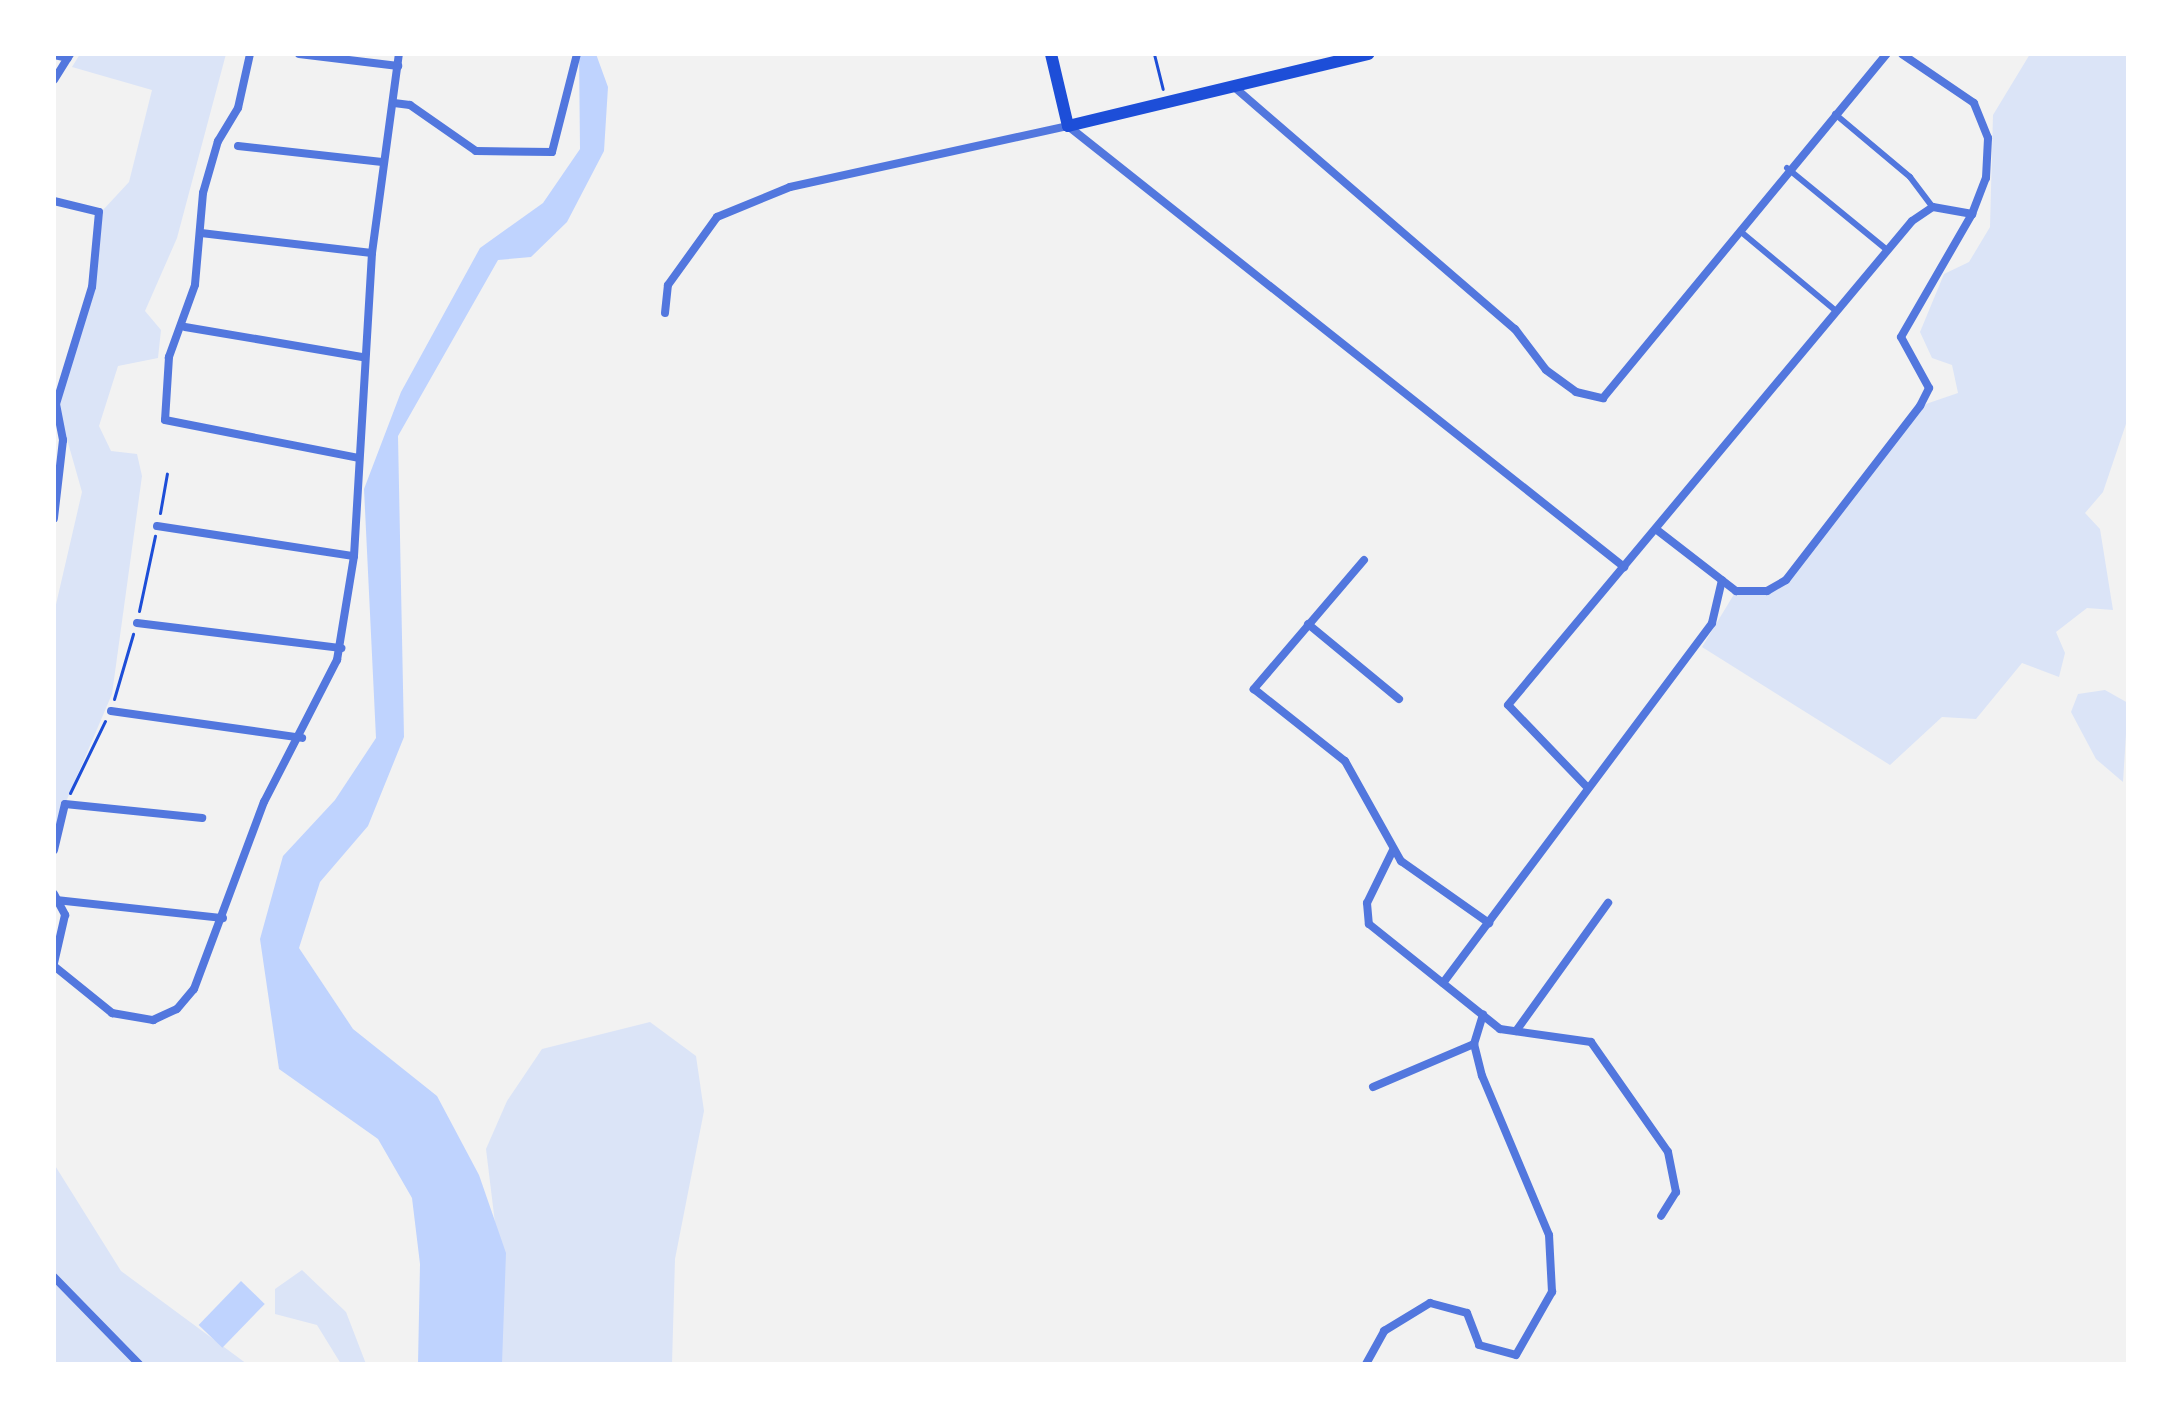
<!DOCTYPE html>
<style>
body{margin:0}
#map{position:relative;width:2182px;height:1418px;overflow:hidden;background:#f2f2f2;font-family:Lora,serif}
div>[style]{position:absolute}
.green>*{inset:0;background:#dbe4f7}
.water>*{inset:0;background:#bfd3fe;transform-origin:0 0}
.path>*{height:3px;margin:-1.5px;padding:0 1.5px;transform-origin:1.5px;border-radius:1.5px;background:#1d4ed8}
.pedestrian>*{height:6px;margin:-3px;padding:0 3px;transform-origin:3px;border-radius:3px;background:#5277de}
.minor>*{height:8px;margin:-4px;padding:0 4px;transform-origin:4px;border-radius:4px;background:#5277de}
.secondary>*{height:12px;margin:-6px;padding:0 6px;transform-origin:6px;border-radius:6px;background:#1d4ed8}
span{translate:-50% -50%;white-space:nowrap;text-align:center;line-height:1.15;-webkit-text-stroke:8px #fff;paint-order:stroke}
.frame{position:absolute;inset:0;border:56px solid #fff;pointer-events:none}
</style>
<div id="map">
<div class="green">
<i style="clip-path:polygon(80px 54px,226px 54px,177px 238px,145px 311px,161px 330px,158px 358px,118px 366px,99px 426px,111px 451px,137px 454px,142px 476px,112px 694px,54px 830px,54px 613px,82px 492px,57px 404px,94px 293px,103px 210px,129px 182px,152px 90px,72px 67px)"></i>
<i style="clip-path:polygon(2030px 54px,2128px 54px,2128px 418px,2103px 492px,2085px 513px,2100px 529px,2113px 610px,2087px 608px,2056px 632px,2065px 653px,2059px 677px,2022px 663px,1976px 719px,1942px 717px,1890px 765px,1702px 647px,1736px 591px,1767px 591px,1786px 580px,1920px 406px,1958px 393px,1952px 365px,1932px 358px,1920px 332px,1944px 274px,1969px 262px,1990px 227px,1993px 115px)"></i>
<i style="clip-path:polygon(2105px 690px,2128px 703px,2123px 782px,2096px 759px,2071px 712px,2078px 694px)"></i>
<i style="clip-path:polygon(650px 1022px,696px 1056px,704px 1111px,675px 1259px,672px 1364px,465px 1364px,499px 1256px,486px 1149px,507px 1101px,542px 1049px)"></i>
<i style="clip-path:polygon(54px 1164px,121px 1271px,247px 1364px,54px 1364px)"></i>
<i style="clip-path:polygon(302px 1270px,346px 1312px,366px 1364px,341px 1364px,317px 1325px,275px 1314px,275px 1289px)"></i>
</div>
<div class="water">
<i style="clip-path:polygon(579px 54px,596px 54px,608px 87px,604px 151px,567px 222px,531px 257px,498px 260px,398px 436px,404px 737px,368px 826px,320px 882px,299px 948px,353px 1029px,437px 1096px,479px 1175px,506px 1253px,502px 1364px,418px 1364px,420px 1264px,412px 1198px,378px 1139px,279px 1069px,260px 939px,283px 856px,335px 800px,376px 738px,364px 489px,401px 392px,480px 248px,543px 203px,580px 149px)"></i>
<i style="left:241px;top:1281px;width:33px;height:61px;rotate:44deg"></i>
</div>
<div class="path">
<i style="left:1154px;top:54px;width:36px;rotate:76deg"></i>
<i style="left:160px;top:513px;width:40px;rotate:-80deg"></i>
<i style="left:139px;top:611px;width:77px;rotate:-78deg"></i>
<i style="left:114px;top:699px;width:68px;rotate:-73.7deg"></i>
<i style="left:70px;top:793px;width:80px;rotate:-64.1deg"></i>
</div>
<div class="pedestrian">
<i style="left:1835px;top:114px;width:98px;rotate:40deg"></i>
<i style="left:1910px;top:177px;width:38px;rotate:53deg"></i>
<i style="left:1787px;top:168px;width:128px;rotate:39.3deg"></i>
<i style="left:1740px;top:231px;width:125px;rotate:39.8deg"></i>
</div>
<div class="minor">
<i style="left:250px;top:54px;width:55px;rotate:102.5deg"></i>
<i style="left:238px;top:108px;width:39px;rotate:121deg"></i>
<i style="left:218px;top:141px;width:54px;rotate:106.1deg"></i>
<i style="left:203px;top:193px;width:92px;rotate:95deg"></i>
<i style="left:195px;top:285px;width:77px;rotate:109.9deg"></i>
<i style="left:169px;top:357px;width:63px;rotate:93.6deg"></i>
<i style="left:165px;top:420px;width:197px;rotate:11.1deg"></i>
<i style="left:299px;top:54px;width:100px;rotate:6.9deg"></i>
<i style="left:54px;top:55px;width:14px;rotate:12deg"></i>
<i style="left:54px;top:80px;width:31px;rotate:-58deg"></i>
<i style="left:1233px;top:86px;width:372px;rotate:40.8deg"></i>
<i style="left:1515px;top:329px;width:51px;rotate:52.9deg"></i>
<i style="left:1546px;top:370px;width:37px;rotate:36deg"></i>
<i style="left:1576px;top:392px;width:28px;rotate:13deg"></i>
<i style="left:1603px;top:398px;width:446px;rotate:-50.5deg"></i>
<i style="left:394px;top:103px;width:16px;rotate:7deg"></i>
<i style="left:410px;top:105px;width:80px;rotate:34.9deg"></i>
<i style="left:476px;top:151px;width:76px;rotate:0.8deg"></i>
<i style="left:552px;top:152px;width:101px;rotate:-75.7deg"></i>
<i style="left:238px;top:146px;width:145px;rotate:6.3deg"></i>
<i style="left:54px;top:201px;width:46px;rotate:13.7deg"></i>
<i style="left:99px;top:212px;width:75px;rotate:95.3deg"></i>
<i style="left:92px;top:287px;width:122px;rotate:107.1deg"></i>
<i style="left:56px;top:404px;width:37px;rotate:79deg"></i>
<i style="left:63px;top:440px;width:79px;rotate:96.6deg"></i>
<i style="left:201px;top:233px;width:172px;rotate:6.7deg"></i>
<i style="left:665px;top:313px;width:28px;rotate:-84deg"></i>
<i style="left:668px;top:285px;width:84px;rotate:-54.2deg"></i>
<i style="left:717px;top:217px;width:79px;rotate:-22.3deg"></i>
<i style="left:790px;top:187px;width:285px;rotate:-12.4deg"></i>
<i style="left:1068px;top:126px;width:710px;rotate:38.42deg"></i>
<i style="left:185px;top:327px;width:181px;rotate:9.6deg"></i>
<i style="left:157px;top:526px;width:199px;rotate:8.7deg"></i>
<i style="left:1657px;top:530px;width:100px;rotate:37.7deg"></i>
<i style="left:1736px;top:591px;width:31px"></i>
<i style="left:1767px;top:591px;width:22px;rotate:-30deg"></i>
<i style="left:1786px;top:580px;width:220px;rotate:-52.4deg"></i>
<i style="left:1920px;top:406px;width:20px;rotate:-63deg"></i>
<i style="left:1929px;top:388px;width:58px;rotate:-118.8deg"></i>
<i style="left:1901px;top:337px;width:142px;rotate:-60deg"></i>
<i style="left:1972px;top:214px;width:39px;rotate:-69deg"></i>
<i style="left:1986px;top:178px;width:40px;rotate:-87.1deg"></i>
<i style="left:1988px;top:138px;width:38px;rotate:-112deg"></i>
<i style="left:1974px;top:103px;width:87px;rotate:-145.8deg"></i>
<i style="left:1364px;top:560px;width:170px;rotate:130.5deg"></i>
<i style="left:1254px;top:689px;width:116px;rotate:38.4deg"></i>
<i style="left:1345px;top:761px;width:115px;rotate:60.8deg"></i>
<i style="left:1401px;top:861px;width:108px;rotate:35.2deg"></i>
<i style="left:137px;top:623px;width:206px;rotate:7deg"></i>
<i style="left:1308px;top:624px;width:118px;rotate:39.5deg"></i>
<i style="left:111px;top:711px;width:193px;rotate:8deg"></i>
<i style="left:1586px;top:786px;width:112px;rotate:-133.9deg"></i>
<i style="left:1508px;top:705px;width:630px;rotate:-50.15deg"></i>
<i style="left:1912px;top:221px;width:25px;rotate:-34deg"></i>
<i style="left:1933px;top:207px;width:40px;rotate:10deg"></i>
<i style="left:54px;top:850px;width:47px;rotate:-76.6deg"></i>
<i style="left:65px;top:804px;width:138px;rotate:5.8deg"></i>
<i style="left:1393px;top:850px;width:59px;rotate:116.1deg"></i>
<i style="left:1367px;top:903px;width:21px;rotate:85deg"></i>
<i style="left:1369px;top:924px;width:168px;rotate:38.7deg"></i>
<i style="left:1500px;top:1029px;width:92px;rotate:8.1deg"></i>
<i style="left:1591px;top:1042px;width:134px;rotate:55deg"></i>
<i style="left:1668px;top:1152px;width:41px;rotate:78.7deg"></i>
<i style="left:1676px;top:1192px;width:28px;rotate:122deg"></i>
<i style="left:54px;top:894px;width:24px;rotate:62deg"></i>
<i style="left:65px;top:915px;width:49px;rotate:102.9deg"></i>
<i style="left:56px;top:900px;width:168px;rotate:6.2deg"></i>
<i style="left:54px;top:966px;width:75px;rotate:39deg"></i>
<i style="left:112px;top:1013px;width:42px;rotate:9.7deg"></i>
<i style="left:153px;top:1020px;width:26px;rotate:-25deg"></i>
<i style="left:177px;top:1009px;width:26px;rotate:-50deg"></i>
<i style="left:194px;top:989px;width:200px;rotate:-69.5deg"></i>
<i style="left:264px;top:802px;width:160px;rotate:-62.8deg"></i>
<i style="left:337px;top:660px;width:105px;rotate:-80.7deg"></i>
<i style="left:354px;top:556px;width:304px;rotate:-86.6deg"></i>
<i style="left:372px;top:253px;width:201px;rotate:-82.3deg"></i>
<i style="left:1443px;top:983px;width:449px;rotate:-53.2deg"></i>
<i style="left:1712px;top:623px;width:44px;rotate:-76.9deg"></i>
<i style="left:1516px;top:1031px;width:158px;rotate:-54.3deg"></i>
<i style="left:1373px;top:1087px;width:110px;rotate:-23.1deg"></i>
<i style="left:54px;top:1277px;width:122px;rotate:45.7deg"></i>
<i style="left:1366px;top:1364px;width:38px;rotate:-61deg"></i>
<i style="left:1384px;top:1331px;width:54px;rotate:-31.3deg"></i>
<i style="left:1430px;top:1303px;width:38px;rotate:15deg"></i>
<i style="left:1467px;top:1313px;width:34px;rotate:69deg"></i>
<i style="left:1479px;top:1345px;width:38px;rotate:15deg"></i>
<i style="left:1516px;top:1355px;width:73px;rotate:-60.3deg"></i>
<i style="left:1552px;top:1292px;width:57px;rotate:-93deg"></i>
<i style="left:1549px;top:1235px;width:173px;rotate:-112.8deg"></i>
<i style="left:1482px;top:1076px;width:33px;rotate:-104deg"></i>
<i style="left:1474px;top:1044px;width:31px;rotate:-73deg"></i>
</div>
<div class="secondary">
<i style="left:1051px;top:54px;width:74px;rotate:76.7deg"></i>
<i style="left:1068px;top:126px;width:309px;rotate:-13.5deg"></i>
</div>
<div class="frame"></div>
</div>
